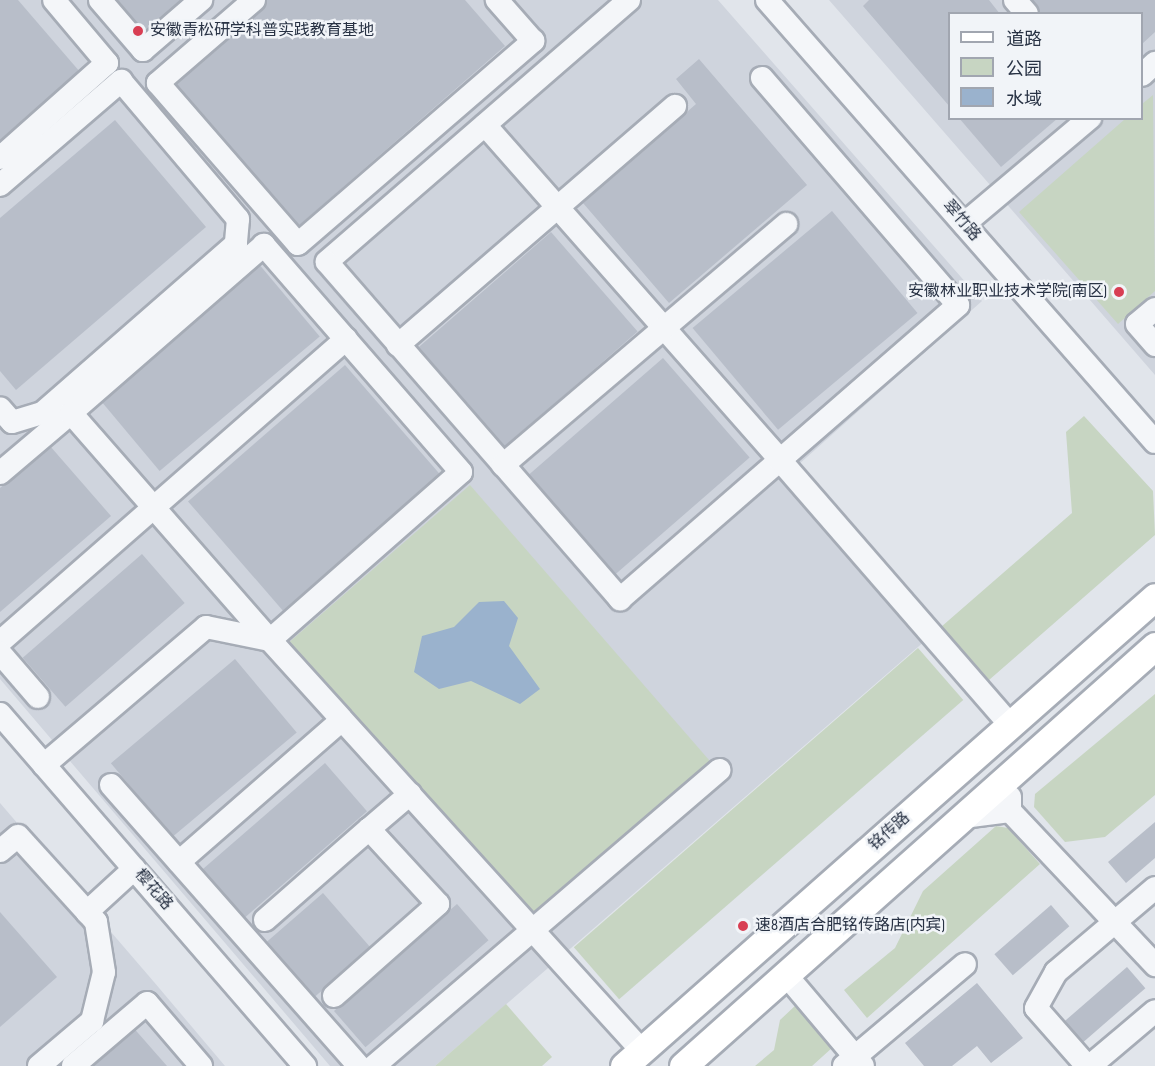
<!DOCTYPE html>
<meta charset="utf-8">
<style>
body{margin:0}
#map{position:relative;width:1155px;height:1066px;overflow:hidden;background:#e1e5eb;font-family:"Sofia Sans Condensed","Noto Sans SC",sans-serif}
div>[style]{position:absolute}
.built>*{inset:0;background:#cfd4dd}
.green>*{inset:0;background:#c7d5c2;transform-origin:0 0}
.water>*{inset:0;background:#9ab2cd}
.building>*{inset:0;background:#b8bec9;transform-origin:0 0}
.roads{filter:drop-shadow(2px 0 #a6acb6) drop-shadow(-2px 0 #a6acb6) drop-shadow(0 2px #a6acb6) drop-shadow(0 -2px #a6acb6)}
.minor>*{height:22px;margin:-11px;padding:0 11px;transform-origin:11px;border-radius:11px;background:#f4f6f9}
.major>*{height:27px;margin:-13.5px;padding:0 13.5px;transform-origin:13.5px;border-radius:13.5px;background:#fff}
.dots>*{width:16px;height:16px;translate:-50% -50%;box-sizing:border-box;border:3px solid #f1f4f8;border-radius:50%}
span{translate:-50% -50%;white-space:nowrap;text-align:center;line-height:1.15;-webkit-text-stroke:5px #f1f4f8;paint-order:stroke}
.poi-label{font-size:16px;color:#283244}
.left{translate:0 -50%;text-align:left}
.right{translate:-100% -50%;text-align:right}
.street-label{font-size:16px;color:#283244}
.legend{position:absolute;left:948px;top:12px;width:195px;height:108px;box-sizing:border-box;background:#f1f4f8;border:2px solid #a1a6b0;margin:0;padding:8px 10px;list-style:none;font-size:18px;color:#283244}
.legend li{display:flex;align-items:center;gap:12px;height:30px}
.legend b{width:30px;border:2px solid #a1a6b0}
</style>
<div id="map">
<div class="built">
<i style="clip-path:polygon(0 0,718px 0,982px 301px,798px 465px,941px 627px,435px 1066px,330px 1066px,0 679px)"></i>
<i style="clip-path:polygon(evenodd,829px 0,1155px 0,1155px 375px,1011px 209px,829px 0,950px 14px,1142px 14px,1142px 118px,950px 118px,950px 14px)"></i>
<i style="clip-path:polygon(0 803px,154px 982px,225px 1066px,0 1066px)"></i>
</div>
<div class="green">
<i style="clip-path:polygon(1153px 95px,1155px 291px,1118px 324px,1019px 212px,1125px 119px,1142px 118px,1142px 104px)"></i>
<i style="clip-path:polygon(1084px 416px,1153px 491px,1155px 535px,989px 680px,941px 627px,1072px 513px,1066px 432px)"></i>
<i style="left:470px;top:485px;width:369px;height:242px;rotate:49deg"></i>
<i style="left:918px;top:648px;width:69px;height:456px;rotate:49deg"></i>
<i style="clip-path:polygon(1155px 694px,1155px 795px,1105px 837px,1065px 842px,1034px 807px,1035px 794px)"></i>
<i style="clip-path:polygon(996px 826px,1008px 828px,1040px 864px,867px 1018px,844px 990px,895px 948px,923px 891px)"></i>
<i style="clip-path:polygon(506px 1004px,552px 1057px,542px 1066px,435px 1066px)"></i>
<i style="clip-path:polygon(796px 1005px,833px 1047px,812px 1066px,755px 1066px,774px 1050px,780px 1020px)"></i>
</div>
<div class="water">
<i style="clip-path:polygon(504px 601px,518px 618px,509px 646px,540px 689px,520px 704px,471px 681px,439px 689px,414px 672px,422px 636px,454px 627px,479px 602px)"></i>
</div>
<div class="building">
<i style="clip-path:polygon(0 0,18px 0,80px 72px,0 141px)"></i>
<i style="clip-path:polygon(117px 0,190px 0,148px 36px)"></i>
<i style="clip-path:polygon(267px 0,465px 0,505px 46px,295px 229px,170px 84px)"></i>
<i style="clip-path:polygon(869px 0,989px 0,1000px 14px,950px 14px,950px 107px,863px 6px)"></i>
<i style="clip-path:polygon(1029px 0,1155px 0,1155px 32px,1142px 44px,1142px 14px,1040px 14px)"></i>
<i style="clip-path:polygon(699px 59px,807px 185px,669px 303px,583px 203px,696px 104px,676px 79px)"></i>
<i style="clip-path:polygon(959px 118px,1058px 118px,1001px 167px)"></i>
<i style="clip-path:polygon(115px 120px,206px 227px,16px 390px,0 371px,0 218px)"></i>
<i style="left:832px;top:211px;width:133px;height:182px;rotate:50deg"></i>
<i style="left:551px;top:232px;width:132px;height:182px;rotate:49deg"></i>
<i style="left:258px;top:263px;width:96px;height:209px;rotate:50deg"></i>
<i style="left:663px;top:358px;width:132px;height:182px;rotate:49deg"></i>
<i style="left:345px;top:365px;width:145px;height:208px;rotate:49deg"></i>
<i style="clip-path:polygon(50px 446px,111px 516px,0 612px,0 488px)"></i>
<i style="left:142px;top:554px;width:65px;height:158px;rotate:49deg"></i>
<i style="left:235px;top:659px;width:96px;height:162px;rotate:50deg"></i>
<i style="left:325px;top:763px;width:64px;height:164px;rotate:49deg"></i>
<i style="clip-path:polygon(1155px 822px,1155px 858px,1126px 883px,1108px 862px)"></i>
<i style="left:323px;top:893px;width:73px;height:77px;rotate:49deg"></i>
<i style="left:457px;top:904px;width:48px;height:163px;rotate:49deg"></i>
<i style="left:1051px;top:905px;width:28px;height:75px;rotate:49deg"></i>
<i style="clip-path:polygon(0 912px,57px 977px,0 1027px)"></i>
<i style="left:1127px;top:967px;width:28px;height:92px;rotate:49deg"></i>
<i style="clip-path:polygon(977px 983px,1023px 1038px,991px 1063px,977px 1046px,952px 1066px,924px 1066px,905px 1043px)"></i>
<i style="clip-path:polygon(131px 1025px,167px 1066px,83px 1066px)"></i>
</div>
<div class="roads">
<div class="minor">
<i style="left:100px;top:0;width:66px;rotate:49.3deg"></i>
<i style="left:143px;top:50px;width:77px;rotate:-40.8deg"></i>
<i style="left:254px;top:0;width:127px;rotate:139.2deg"></i>
<i style="left:158px;top:83px;width:213px;rotate:49deg"></i>
<i style="left:298px;top:244px;width:311px;rotate:-40.8deg"></i>
<i style="left:533px;top:41px;width:55px;rotate:-131.3deg"></i>
<i style="left:629px;top:0;width:400px;rotate:139.1deg"></i>
<i style="left:327px;top:262px;width:447px;rotate:49deg"></i>
<i style="left:620px;top:599px;width:212px;rotate:-41deg"></i>
<i style="left:780px;top:460px;width:351px;rotate:49deg"></i>
<i style="left:767px;top:0;width:588px;rotate:48.72deg"></i>
<i style="left:1015px;top:0;width:18px;rotate:49deg"></i>
<i style="left:1142px;top:75px;width:18px;rotate:-43deg"></i>
<i style="left:485px;top:125px;width:446px;rotate:48.6deg"></i>
<i style="left:780px;top:460px;width:236px;rotate:-41deg"></i>
<i style="left:958px;top:305px;width:300px;rotate:-130.8deg"></i>
<i style="left:0;top:158px;width:143px;rotate:-41.6deg"></i>
<i style="left:107px;top:63px;width:82px;rotate:-130.1deg"></i>
<i style="left:0;top:185px;width:160px;rotate:-40.7deg"></i>
<i style="left:121px;top:81px;width:181px;rotate:49.7deg"></i>
<i style="left:238px;top:219px;width:25px;rotate:95deg"></i>
<i style="left:236px;top:244px;width:257px;rotate:138.9deg"></i>
<i style="left:42px;top:413px;width:31px;rotate:163deg"></i>
<i style="left:12px;top:422px;width:18px;rotate:-131deg"></i>
<i style="left:964px;top:224px;width:165px;rotate:-40.1deg"></i>
<i style="left:1155px;top:309px;width:23px;rotate:140deg"></i>
<i style="left:1137px;top:324px;width:28px;rotate:49deg"></i>
<i style="left:398px;top:345px;width:366px;rotate:-40.8deg"></i>
<i style="left:503px;top:465px;width:372px;rotate:-40.4deg"></i>
<i style="left:0;top:473px;width:93px;rotate:-40.2deg"></i>
<i style="left:0;top:642px;width:460px;rotate:-41.2deg"></i>
<i style="left:0;top:653px;width:58px;rotate:49.2deg"></i>
<i style="left:0;top:714px;width:466px;rotate:49.1deg"></i>
<i style="left:44px;top:765px;width:213px;rotate:-40.4deg"></i>
<i style="left:206px;top:627px;width:65px;rotate:11.5deg"></i>
<i style="left:270px;top:640px;width:254px;rotate:-41.3deg"></i>
<i style="left:461px;top:472px;width:301px;rotate:-131deg"></i>
<i style="left:264px;top:245px;width:256px;rotate:139deg"></i>
<i style="left:71px;top:413px;width:302px;rotate:48.8deg"></i>
<i style="left:270px;top:640px;width:554px;rotate:47.85deg"></i>
<i style="left:111px;top:785px;width:375px;rotate:48.6deg"></i>
<i style="left:1010px;top:811px;width:212px;rotate:46.7deg"></i>
<i style="left:963px;top:817px;width:47px;rotate:-7.3deg"></i>
<i style="left:1010px;top:811px;width:14px;rotate:-90deg"></i>
<i style="left:0;top:851px;width:23px;rotate:-40deg"></i>
<i style="left:18px;top:836px;width:103px;rotate:47.8deg"></i>
<i style="left:179px;top:862px;width:216px;rotate:-41.1deg"></i>
<i style="left:265px;top:920px;width:138px;rotate:-41.2deg"></i>
<i style="left:786px;top:975px;width:119px;rotate:49.8deg"></i>
<i style="left:334px;top:996px;width:139px;rotate:-41.5deg"></i>
<i style="left:438px;top:904px;width:102px;rotate:-132.6deg"></i>
<i style="left:369px;top:829px;width:54px;rotate:-40.5deg"></i>
<i style="left:39px;top:1066px;width:70px;rotate:-40.3deg"></i>
<i style="left:92px;top:1021px;width:50px;rotate:-76.2deg"></i>
<i style="left:104px;top:972px;width:51px;rotate:-99.1deg"></i>
<i style="left:96px;top:922px;width:13px;rotate:-132deg"></i>
<i style="left:87px;top:912px;width:64px;rotate:-42.5deg"></i>
<i style="left:73px;top:1066px;width:97px;rotate:-40.4deg"></i>
<i style="left:147px;top:1003px;width:83px;rotate:49.4deg"></i>
<i style="left:374px;top:1066px;width:455px;rotate:-40.6deg"></i>
<i style="left:844px;top:1066px;width:158px;rotate:-40.1deg"></i>
<i style="left:1087px;top:1066px;width:77px;rotate:-131.3deg"></i>
<i style="left:1036px;top:1008px;width:41px;rotate:-60.9deg"></i>
<i style="left:1056px;top:972px;width:130px;rotate:-40.3deg"></i>
<i style="left:1090px;top:1066px;width:85px;rotate:-40.2deg"></i>
</div>
<div class="major">
<i style="left:624px;top:1066px;width:708px;rotate:-41.45deg"></i>
<i style="left:683px;top:1066px;width:632px;rotate:-41.66deg"></i>
</div>
</div>
<div class="dots">
<i style="left:138px;top:31px;background:#d83e53"></i>
<i style="left:1119px;top:292px;background:#d83e53"></i>
<i style="left:743px;top:926px;background:#d83e53"></i>
</div>
<div class="poi-label">
<span class="left" style="left:150px;top:31px">安徽青松研学科普实践教育基地</span>
<span class="right" style="left:1107px;top:292px">安徽林业职业技术学院(南区)</span>
<span class="left" style="left:755px;top:926px">速8酒店合肥铭传路店(内宾)</span>
</div>
<div class="street-label">
<span style="left:961px;top:221px;rotate:49deg">翠竹路</span>
<span style="left:890px;top:832px;rotate:-42deg">铭传路</span>
<span style="left:153px;top:890px;rotate:49deg">樱花路</span>
</div>
<ul class="legend">
<li><b style="height:8px;background:#fff"></b>道路</li>
<li><b style="height:16px;background:#c7d5c2"></b>公园</li>
<li><b style="height:16px;background:#9ab2cd"></b>水域</li>
</ul>
</div>
